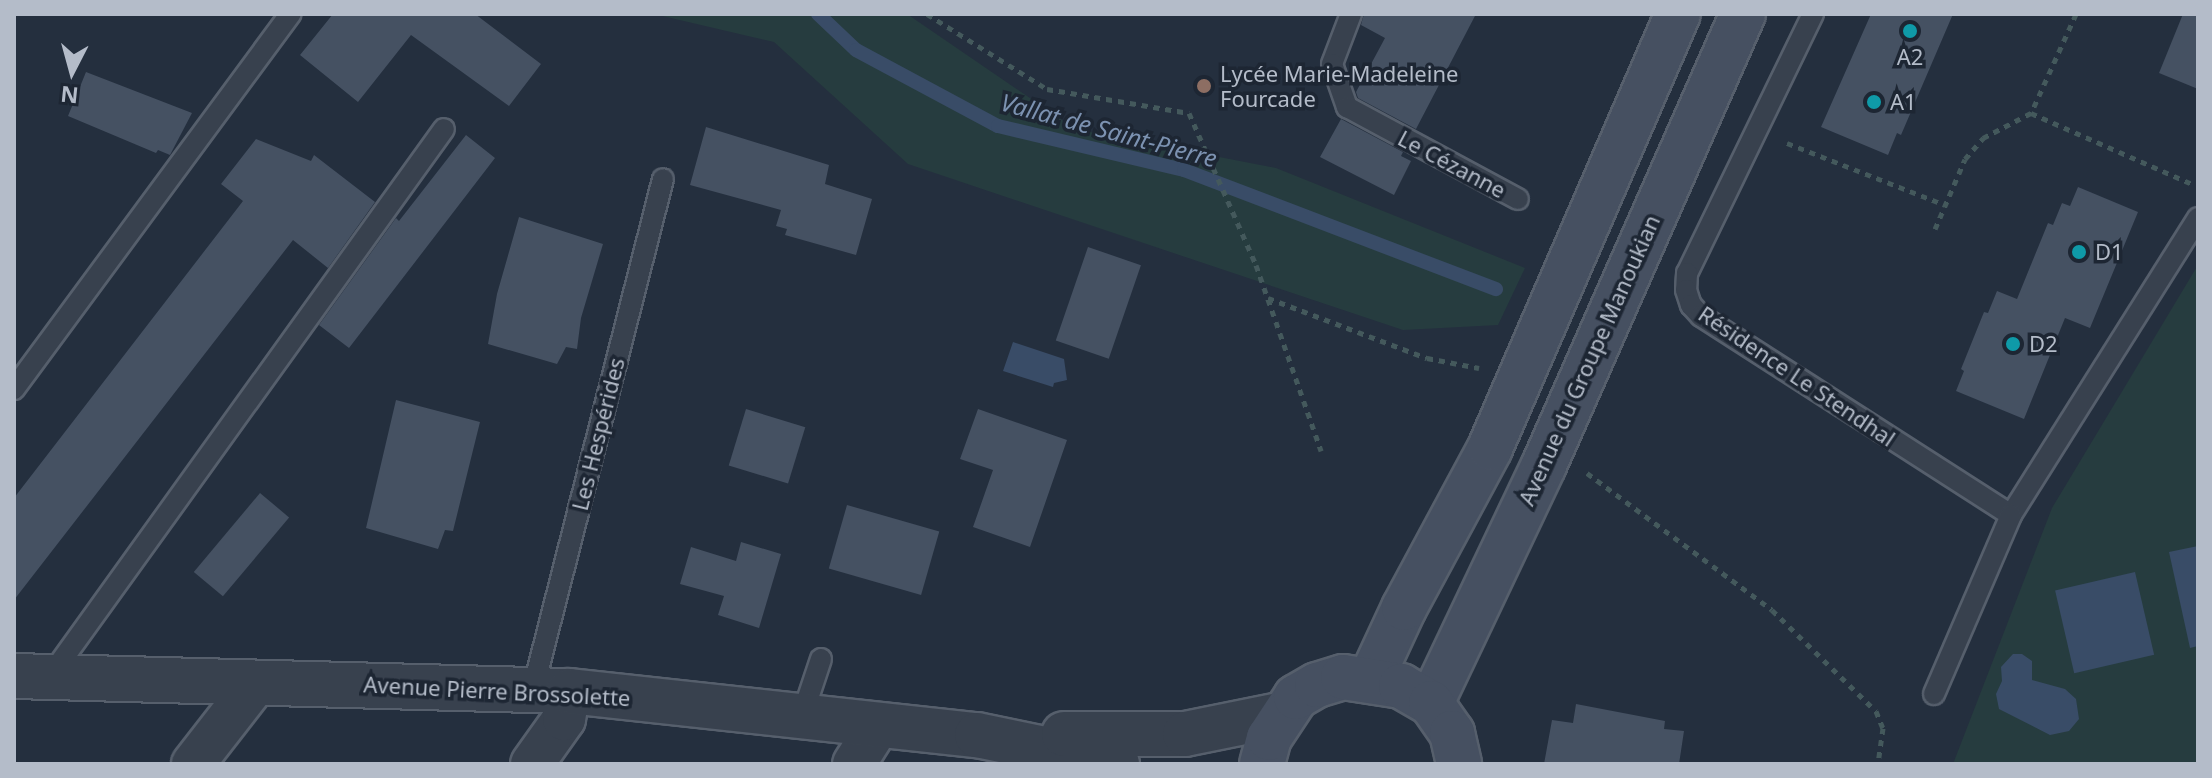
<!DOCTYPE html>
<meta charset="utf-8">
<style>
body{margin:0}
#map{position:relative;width:2212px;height:778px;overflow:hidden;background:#242f3e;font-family:"Noto Sans",sans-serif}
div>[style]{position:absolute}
.green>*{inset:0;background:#263c3f}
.water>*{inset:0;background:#394c67;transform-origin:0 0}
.stream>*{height:14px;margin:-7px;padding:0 7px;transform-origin:7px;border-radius:7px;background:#394c67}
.building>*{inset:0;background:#455162;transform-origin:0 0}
.path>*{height:5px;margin-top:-2.5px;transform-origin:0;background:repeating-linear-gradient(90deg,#44595c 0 6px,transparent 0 12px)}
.roads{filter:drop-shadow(2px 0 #565f6c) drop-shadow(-2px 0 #565f6c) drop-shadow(0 2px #565f6c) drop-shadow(0 -2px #565f6c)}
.service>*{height:20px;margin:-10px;padding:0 10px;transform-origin:10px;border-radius:10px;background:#38414e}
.minor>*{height:42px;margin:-21px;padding:0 21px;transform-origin:21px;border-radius:21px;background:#38414e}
.tertiary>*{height:44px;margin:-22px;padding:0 22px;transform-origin:22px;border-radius:22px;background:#38414e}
.secondary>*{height:44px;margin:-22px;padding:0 22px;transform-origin:22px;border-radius:22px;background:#465061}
.dots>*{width:22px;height:22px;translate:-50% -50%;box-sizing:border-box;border:4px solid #1d2633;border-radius:50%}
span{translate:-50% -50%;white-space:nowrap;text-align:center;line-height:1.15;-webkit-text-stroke:7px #1d2633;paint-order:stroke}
.poi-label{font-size:22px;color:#b4bcc9}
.left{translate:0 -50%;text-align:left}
.street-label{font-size:22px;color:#b4bcc9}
.water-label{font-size:24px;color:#7c92b1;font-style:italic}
.frame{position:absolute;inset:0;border:16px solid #b4bcc9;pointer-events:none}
.north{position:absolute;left:32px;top:32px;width:80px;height:80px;-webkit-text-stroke:6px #1d2633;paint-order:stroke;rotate:186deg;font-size:22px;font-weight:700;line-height:32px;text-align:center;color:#b4bcc9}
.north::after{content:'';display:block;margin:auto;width:28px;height:36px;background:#b4bcc9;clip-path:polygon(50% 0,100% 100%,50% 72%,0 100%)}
</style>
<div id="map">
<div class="green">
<i style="clip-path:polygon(654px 14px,907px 14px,1075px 129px,1276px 168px,1525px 268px,1498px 325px,1403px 330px,908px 164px,774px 42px)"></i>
<i style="clip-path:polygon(2198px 265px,2198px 764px,1953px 764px,2052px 508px)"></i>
</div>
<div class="water">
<i style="clip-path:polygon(1013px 342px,1064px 359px,1067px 380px,1054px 383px,1053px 387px,1003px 371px)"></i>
<i style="clip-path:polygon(2198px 546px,2198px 646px,2190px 648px,2169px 552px)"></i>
<i style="left:2135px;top:572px;width:85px;height:82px;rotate:77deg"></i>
<i style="clip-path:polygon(2013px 654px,2022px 654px,2032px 661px,2032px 680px,2065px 689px,2076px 699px,2079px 719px,2069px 731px,2050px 735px,1999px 709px,1996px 694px,2002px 681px,2001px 667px)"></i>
</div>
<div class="stream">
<i style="left:818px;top:14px;width:52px;rotate:43.5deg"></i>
<i style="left:856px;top:50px;width:161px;rotate:28.2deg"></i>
<i style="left:998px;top:126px;width:191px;rotate:13.3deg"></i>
<i style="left:1184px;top:170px;width:334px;rotate:20.9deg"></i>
</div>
<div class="building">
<i style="clip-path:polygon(333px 14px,475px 14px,541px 64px,509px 106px,411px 35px,358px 102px,300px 55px)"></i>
<i style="clip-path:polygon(1364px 14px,1476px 14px,1416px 129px,1358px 98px,1356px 92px,1385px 38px,1361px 25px)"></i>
<i style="clip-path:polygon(1871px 14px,1953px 14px,1901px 135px,1897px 133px,1888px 155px,1821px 127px)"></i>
<i style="clip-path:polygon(2183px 14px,2198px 14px,2198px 89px,2159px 73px)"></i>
<i style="clip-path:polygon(86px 72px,192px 113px,170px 155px,158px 150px,156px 153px,68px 116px)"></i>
<i style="clip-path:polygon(1341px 119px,1403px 152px,1401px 156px,1411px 161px,1394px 195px,1320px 157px)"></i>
<i style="clip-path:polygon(706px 127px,829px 165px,825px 184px,872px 199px,856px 255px,785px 235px,787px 229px,776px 226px,781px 210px,690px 185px)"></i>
<i style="clip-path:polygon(466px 135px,495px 158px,349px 348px,319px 325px,396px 218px,399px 221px)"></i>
<i style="clip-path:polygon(256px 139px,311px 161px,314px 155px,375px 202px,328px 268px,293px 240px,14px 600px,14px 498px,243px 201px,221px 184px)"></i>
<i style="clip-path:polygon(2078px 187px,2138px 212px,2090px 328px,2065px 318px,2024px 419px,1956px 391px,1964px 371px,1961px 369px,1984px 312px,1988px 313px,1997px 291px,2017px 299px,2048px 223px,2053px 225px,2062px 203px,2070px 206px)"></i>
<i style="clip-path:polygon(519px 217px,603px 244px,581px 318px,577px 349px,566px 347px,557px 364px,488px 344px,497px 294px)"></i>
<i style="left:1088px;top:247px;width:56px;height:99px;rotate:19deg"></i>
<i style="clip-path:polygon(396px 400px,480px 422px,453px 531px,445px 530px,438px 549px,366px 528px)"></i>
<i style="left:746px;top:409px;width:62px;height:59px;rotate:17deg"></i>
<i style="clip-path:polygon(978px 409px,1067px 440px,1030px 547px,973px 527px,993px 470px,960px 459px)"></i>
<i style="left:260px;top:493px;width:38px;height:103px;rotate:40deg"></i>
<i style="left:847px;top:505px;width:96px;height:66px;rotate:16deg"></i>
<i style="clip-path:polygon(741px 542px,781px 554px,759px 628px,718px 615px,724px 596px,680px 584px,691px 547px,736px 561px)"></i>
<i style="clip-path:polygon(1576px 704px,1665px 721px,1664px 729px,1684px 731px,1679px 764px,1544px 764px,1552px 720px,1573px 723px)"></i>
</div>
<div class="path">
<i style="left:927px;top:14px;width:142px;rotate:32deg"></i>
<i style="left:1047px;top:89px;width:144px;rotate:9.6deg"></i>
<i style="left:1189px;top:113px;width:166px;rotate:66.2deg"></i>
<i style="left:1256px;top:265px;width:197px;rotate:70.7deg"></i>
<i style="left:2076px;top:14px;width:109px;rotate:114.4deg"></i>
<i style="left:2031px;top:113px;width:178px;rotate:23.8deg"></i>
<i style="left:1787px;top:143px;width:170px;rotate:21.4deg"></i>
<i style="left:1935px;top:229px;width:76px;rotate:-66.8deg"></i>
<i style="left:1965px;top:159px;width:28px;rotate:-49deg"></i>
<i style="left:1983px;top:138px;width:54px;rotate:-27.5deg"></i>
<i style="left:1268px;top:298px;width:170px;rotate:20.7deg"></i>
<i style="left:1427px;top:358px;width:53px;rotate:10.9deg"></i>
<i style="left:1587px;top:473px;width:230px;rotate:36.5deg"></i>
<i style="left:1772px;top:610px;width:145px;rotate:44.2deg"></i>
<i style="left:1876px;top:711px;width:18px;rotate:68deg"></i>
<i style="left:1883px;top:728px;width:36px;rotate:98deg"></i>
</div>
<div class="roads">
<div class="service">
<i style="left:1351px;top:14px;width:53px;rotate:110.8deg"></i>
<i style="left:1332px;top:64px;width:46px;rotate:70.8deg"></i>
<i style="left:1347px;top:107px;width:194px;rotate:28.3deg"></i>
<i style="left:1813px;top:14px;width:288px;rotate:115.9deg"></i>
<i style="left:1687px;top:273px;width:17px;rotate:93deg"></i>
<i style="left:1686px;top:290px;width:16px;rotate:72deg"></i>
<i style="left:1691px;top:305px;width:15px;rotate:48deg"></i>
<i style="left:1701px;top:316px;width:368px;rotate:32.7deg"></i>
<i style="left:2011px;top:515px;width:351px;rotate:-57.8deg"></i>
<i style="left:14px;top:389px;width:466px;rotate:-53.6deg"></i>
<i style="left:49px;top:678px;width:676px;rotate:-54.27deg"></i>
<i style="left:533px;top:689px;width:526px;rotate:-75.7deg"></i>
<i style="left:1934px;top:694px;width:195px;rotate:-66.7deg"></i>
<i style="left:802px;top:716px;width:60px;rotate:-71.6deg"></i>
</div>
<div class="minor">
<i style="left:193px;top:764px;width:103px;rotate:-52.1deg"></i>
<i style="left:532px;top:764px;width:55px;rotate:-54.6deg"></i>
<i style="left:564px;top:719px;width:28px;rotate:-80deg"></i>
<i style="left:854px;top:764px;width:45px;rotate:-57.7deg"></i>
</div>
<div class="tertiary">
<i style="left:14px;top:676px;width:555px;rotate:1.55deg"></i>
<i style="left:569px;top:691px;width:410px;rotate:6.2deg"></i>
<i style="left:977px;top:735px;width:143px;rotate:11.7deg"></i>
<i style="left:1064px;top:734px;width:121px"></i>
<i style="left:1185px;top:734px;width:101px;rotate:-11.4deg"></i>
</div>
<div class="secondary">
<i style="left:1371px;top:679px;width:78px;rotate:-65.1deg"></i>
<i style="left:1404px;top:608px;width:182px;rotate:-61.7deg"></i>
<i style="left:1490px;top:448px;width:473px;rotate:-66.6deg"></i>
<i style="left:1431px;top:703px;width:263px;rotate:-64.6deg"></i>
<i style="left:1544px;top:465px;width:493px;rotate:-66.2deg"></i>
<i style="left:1262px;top:764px;width:27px;rotate:-75deg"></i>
<i style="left:1269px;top:738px;width:49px;rotate:-56.6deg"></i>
<i style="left:1296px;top:697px;width:24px;rotate:-30deg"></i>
<i style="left:1317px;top:685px;width:27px;rotate:-17deg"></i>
<i style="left:1343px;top:677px;width:59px;rotate:8.8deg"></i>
<i style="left:1401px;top:686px;width:34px;rotate:30deg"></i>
<i style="left:1431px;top:703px;width:37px;rotate:55deg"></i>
<i style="left:1452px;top:733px;width:32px;rotate:77deg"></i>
</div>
</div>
<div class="dots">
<i style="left:1910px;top:31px;background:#0f9aa8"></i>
<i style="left:1204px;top:86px;background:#8d6e63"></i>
<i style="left:1874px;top:102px;background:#0f9aa8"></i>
<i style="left:2079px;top:252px;background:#0f9aa8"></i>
<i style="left:2013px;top:344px;background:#0f9aa8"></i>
</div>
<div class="poi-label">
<span style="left:1910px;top:57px">A2</span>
<span class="left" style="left:1220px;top:86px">Lycée Marie-Madeleine<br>Fourcade</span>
<span class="left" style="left:1890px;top:102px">A1</span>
<span class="left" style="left:2095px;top:252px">D1</span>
<span class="left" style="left:2029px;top:344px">D2</span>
</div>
<div class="street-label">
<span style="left:1452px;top:164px;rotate:28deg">Le Cézanne</span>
<span style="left:1589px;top:360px;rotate:-66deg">Avenue du Groupe Manoukian</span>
<span style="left:1797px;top:376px;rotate:34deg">Résidence Le Stendhal</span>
<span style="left:598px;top:434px;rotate:-76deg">Les Hespérides</span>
<span style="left:497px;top:691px;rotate:3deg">Avenue Pierre Brossolette</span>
</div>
<div class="water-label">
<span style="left:1109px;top:130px;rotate:15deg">Vallat de Saint-Pierre</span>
</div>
<div class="frame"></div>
<div class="north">N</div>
</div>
